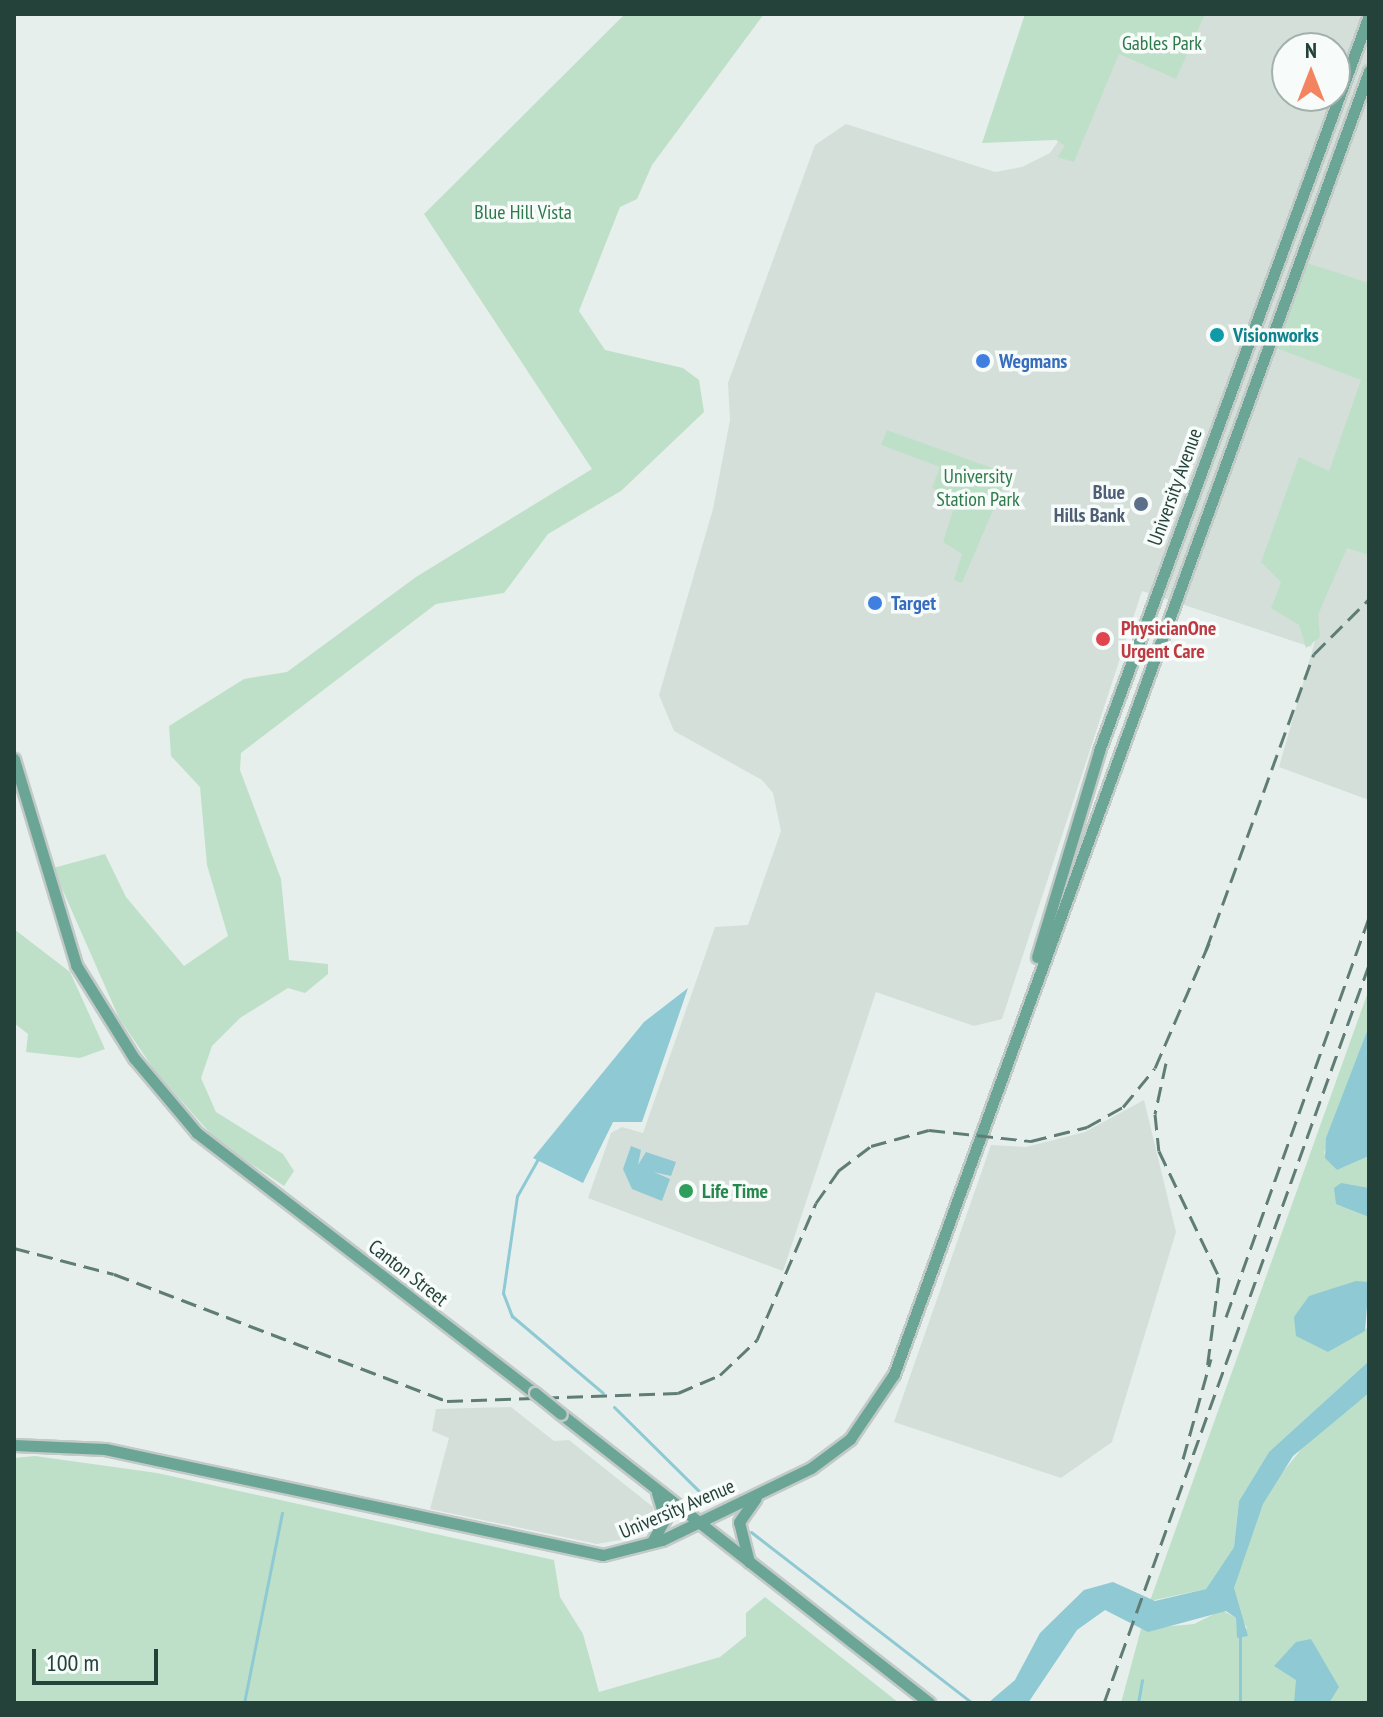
<!DOCTYPE html>
<style>
body{margin:0}
#map{position:relative;width:1383px;height:1717px;overflow:hidden;background:#e6efeb;font-family:"PT Sans Narrow",sans-serif}
div>[style]{position:absolute}
.built>*{inset:0;background:#d4dfda}
.green>*{inset:0;background:#bfe0c8}
.water>*{inset:0;background:#8ec9d4}
.stream>*{height:3px;margin:-1.5px;padding:0 1.5px;transform-origin:1.5px;border-radius:1.5px;background:#8ec9d4}
.roads{filter:drop-shadow(2px 0 #c2cac8) drop-shadow(-2px 0 #c2cac8) drop-shadow(0 2px #c2cac8) drop-shadow(0 -2px #c2cac8)}
.major>*{height:11px;margin:-5.5px;padding:0 5.5px;transform-origin:5.5px;border-radius:5.5px;background:#6aa596}
.rail>*{height:3px;margin-top:-1.5px;transform-origin:0;background:repeating-linear-gradient(90deg,#5f7d75 0 16px,transparent 0 24px)}
.bridges{filter:drop-shadow(2px 0 #c2cac8) drop-shadow(-2px 0 #c2cac8) drop-shadow(0 2px #c2cac8) drop-shadow(0 -2px #c2cac8)}
.major-bridge>*{height:11px;margin:-5.5px;padding:0 5.5px;transform-origin:5.5px;border-radius:5.5px;background:#6aa596}
.dots>*{width:22px;height:22px;translate:-50% -50%;box-sizing:border-box;border:4px solid #f7fbf9;border-radius:50%}
span{translate:-50% -50%;white-space:nowrap;text-align:center;line-height:1.15;-webkit-text-stroke:7px #f7fbf9;paint-order:stroke}
.park-label{font-size:20px;color:#2d7a4b}
.culture-label{font-size:20px;color:#0d838f;font-weight:700}
.left{translate:0 -50%;text-align:left}
.shop-label{font-size:20px;color:#366cbe;font-weight:700}
.street-label{font-size:20px;color:#24423a}
.service-label{font-size:20px;color:#4e5e75;font-weight:700}
.right{translate:-100% -50%;text-align:right}
.health-label{font-size:20px;color:#be3a42;font-weight:700}
.leisure-label{font-size:20px;color:#27864d;font-weight:700}
.frame{position:absolute;inset:0;border:16px solid #24423a;pointer-events:none}
.north{position:absolute;left:1271px;top:32px;width:80px;height:80px;box-sizing:border-box;background:#f7fbf9;border:2px solid #a3b1ad;border-radius:50%;rotate:0deg;font-size:22px;font-weight:700;line-height:32px;text-align:center;color:#24423a}
.north::after{content:'';display:block;margin:auto;width:28px;height:36px;background:#f4845f;clip-path:polygon(50% 0,100% 100%,50% 72%,0 100%)}
.scale{position:absolute;left:32px;top:1649px;width:126px;height:36px;box-sizing:border-box;border:4px solid #24423a;border-top:0;padding-left:10px;font-size:24px;line-height:28px;white-space:nowrap;color:#24423a;-webkit-text-stroke:6px #f7fbf9;paint-order:stroke}
</style>
<div id="map">
<div class="built">
<i style="clip-path:polygon(evenodd,1174px 14px,1369px 14px,1369px 800px,1279px 767px,1319px 627px,1311px 647px,1142px 591px,1002px 1019px,974px 1026px,876px 992px,783px 1271px,588px 1198px,611px 1133px,622px 1127px,643px 1133px,715px 927px,748px 925px,781px 831px,773px 793px,762px 780px,674px 731px,659px 695px,713px 509px,730px 420px,728px 383px,815px 145px,846px 124px,995px 172px,1022px 167px,1050px 153px,1122px 49px,1174px 14px,1287px 48px,1335px 48px,1335px 96px,1287px 96px,1287px 48px)"></i>
<i style="clip-path:polygon(1144px 1100px,1176px 1232px,1112px 1442px,1061px 1478px,894px 1422px,991px 1145px,1026px 1147px,1085px 1132px)"></i>
<i style="clip-path:polygon(511px 1407px,554px 1441px,569px 1440px,653px 1507px,653px 1525px,642px 1536px,597px 1544px,430px 1509px,449px 1438px,432px 1431px,436px 1409px)"></i>
</div>
<div class="green">
<i style="clip-path:polygon(625px 14px,764px 14px,652px 165px,637px 199px,620px 207px,579px 311px,605px 350px,683px 368px,699px 380px,704px 412px,621px 491px,548px 534px,504px 593px,436px 604px,241px 753px,240px 770px,281px 879px,289px 960px,328px 964px,328px 974px,305px 993px,288px 988px,240px 1018px,212px 1046px,201px 1078px,216px 1112px,283px 1154px,294px 1171px,284px 1186px,217px 1141px,155px 1071px,119px 1018px,53px 868px,105px 854px,126px 897px,184px 966px,228px 936px,207px 865px,200px 787px,171px 756px,169px 726px,244px 679px,287px 672px,416px 577px,592px 469px,424px 214px)"></i>
<i style="clip-path:polygon(1025px 14px,1205px 14px,1176px 79px,1119px 54px,1074px 162px,1057px 157px,1065px 146px,1056px 140px,982px 143px)"></i>
<i style="clip-path:polygon(1304px 262px,1369px 283px,1369px 555px,1347px 548px,1318px 615px,1320px 637px,1306px 648px,1299px 625px,1271px 608px,1281px 582px,1261px 562px,1299px 457px,1329px 471px,1361px 380px,1271px 346px)"></i>
<i style="clip-path:polygon(887px 430px,1000px 471px,1005px 482px,962px 583px,954px 580px,962px 554px,943px 542px,957px 498px,932px 488px,940px 467px,881px 445px)"></i>
<i style="clip-path:polygon(14px 929px,70px 972px,105px 1049px,80px 1058px,26px 1052px,28px 1034px,14px 1023px)"></i>
<i style="clip-path:polygon(1369px 989px,1369px 1026px,1324px 1153px,1337px 1170px,1369px 1156px,1369px 1282px,1309px 1296px,1328px 1352px,1369px 1327px,1369px 1361px,1269px 1452px,1239px 1501px,1234px 1547px,1206px 1589px,1150px 1601px)"></i>
<i style="clip-path:polygon(1369px 1393px,1369px 1703px,1121px 1703px,1141px 1629px,1194px 1624px,1222px 1610px,1236px 1618px,1238px 1638px,1247px 1628px,1225px 1588px,1250px 1513px,1307px 1442px)"></i>
<i style="clip-path:polygon(35px 1456px,157px 1473px,554px 1560px,560px 1597px,583px 1634px,599px 1692px,720px 1657px,746px 1636px,746px 1613px,765px 1597px,899px 1703px,14px 1703px,14px 1458px)"></i>
</div>
<div class="water">
<i style="clip-path:polygon(688px 988px,642px 1122px,613px 1122px,583px 1183px,533px 1158px,644px 1022px)"></i>
<i style="clip-path:polygon(1369px 1026px,1369px 1156px,1337px 1170px,1325px 1158px,1326px 1138px)"></i>
<i style="clip-path:polygon(631px 1146px,641px 1150px,638px 1165px,646px 1152px,676px 1162px,671px 1176px,654px 1172px,670px 1179px,662px 1201px,632px 1189px,623px 1169px)"></i>
<i style="clip-path:polygon(1341px 1183px,1369px 1188px,1369px 1217px,1336px 1204px,1334px 1188px)"></i>
<i style="clip-path:polygon(1356px 1281px,1369px 1282px,1365px 1331px,1328px 1352px,1296px 1336px,1294px 1317px,1309px 1296px)"></i>
<i style="clip-path:polygon(1369px 1361px,1369px 1393px,1293px 1456px,1263px 1504px,1234px 1588px,1248px 1636px,1237px 1638px,1236px 1618px,1226px 1611px,1148px 1632px,1105px 1610px,1077px 1630px,1028px 1703px,988px 1703px,1015px 1680px,1040px 1633px,1084px 1590px,1113px 1582px,1155px 1601px,1206px 1589px,1234px 1547px,1239px 1501px,1269px 1452px)"></i>
<i style="clip-path:polygon(1311px 1639px,1339px 1687px,1329px 1703px,1294px 1703px,1296px 1680px,1274px 1666px,1296px 1642px)"></i>
</div>
<div class="stream">
<i style="left:539px;top:1157px;width:45px;rotate:119.4deg"></i>
<i style="left:517px;top:1196px;width:98px;rotate:98.2deg"></i>
<i style="left:503px;top:1293px;width:25px;rotate:69deg"></i>
<i style="left:512px;top:1316px;width:119px;rotate:40.2deg"></i>
<i style="left:614px;top:1407px;width:131px;rotate:44.7deg"></i>
<i style="left:751px;top:1532px;width:279px;rotate:37.7deg"></i>
<i style="left:1240px;top:1635px;width:68px;rotate:90deg"></i>
<i style="left:244px;top:1703px;width:194px;rotate:-78.7deg"></i>
<i style="left:1138px;top:1703px;width:23px;rotate:-80deg"></i>
</div>
<div class="roads">
<div class="major">
<i style="left:14px;top:759px;width:215px;rotate:73.2deg"></i>
<i style="left:76px;top:965px;width:110px;rotate:58.1deg"></i>
<i style="left:134px;top:1058px;width:98px;rotate:50deg"></i>
<i style="left:197px;top:1133px;width:426px;rotate:37.6deg"></i>
<i style="left:1037px;top:957px;width:215px;rotate:-73.2deg"></i>
<i style="left:1099px;top:751px;width:784px;rotate:-69.85deg"></i>
<i style="left:561px;top:1414px;width:468px;rotate:38.1deg"></i>
<i style="left:14px;top:1445px;width:91px;rotate:2.5deg"></i>
<i style="left:105px;top:1449px;width:509px;rotate:12.02deg"></i>
<i style="left:603px;top:1555px;width:61px;rotate:-14.3deg"></i>
<i style="left:662px;top:1540px;width:165px;rotate:-25.8deg"></i>
<i style="left:811px;top:1468px;width:49px;rotate:-36.6deg"></i>
<i style="left:850px;top:1439px;width:78px;rotate:-55.9deg"></i>
<i style="left:894px;top:1374px;width:1387px;rotate:-69.97deg"></i>
<i style="left:652px;top:1542px;width:26px;rotate:-61deg"></i>
<i style="left:665px;top:1519px;width:28px;rotate:-107deg"></i>
<i style="left:749px;top:1562px;width:41px;rotate:-104deg"></i>
<i style="left:739px;top:1522px;width:29px;rotate:-55deg"></i>
</div>
</div>
<div class="rail">
<i style="left:1206px;top:950px;width:315px;rotate:-70deg"></i>
<i style="left:1314px;top:654px;width:78px;rotate:-45deg"></i>
<i style="left:1166px;top:1063px;width:52px;rotate:102.2deg"></i>
<i style="left:1155px;top:1114px;width:37px;rotate:84deg"></i>
<i style="left:1159px;top:1151px;width:140px;rotate:64.5deg"></i>
<i style="left:1219px;top:1277px;width:93px;rotate:97.4deg"></i>
<i style="left:14px;top:1248px;width:103px;rotate:14.6deg"></i>
<i style="left:114px;top:1274px;width:356px;rotate:20.9deg"></i>
<i style="left:447px;top:1401px;width:231px;rotate:-2deg"></i>
<i style="left:678px;top:1393px;width:46px;rotate:-23.2deg"></i>
<i style="left:720px;top:1375px;width:51px;rotate:-43.4deg"></i>
<i style="left:757px;top:1340px;width:149px;rotate:-66.7deg"></i>
<i style="left:816px;top:1203px;width:39px;rotate:-55deg"></i>
<i style="left:838px;top:1171px;width:41px;rotate:-37.1deg"></i>
<i style="left:871px;top:1146px;width:60px;rotate:-15.4deg"></i>
<i style="left:929px;top:1130px;width:103px;rotate:6.2deg"></i>
<i style="left:1031px;top:1141px;width:58px;rotate:-14deg"></i>
<i style="left:1087px;top:1127px;width:41px;rotate:-29.1deg"></i>
<i style="left:1123px;top:1107px;width:50px;rotate:-50.6deg"></i>
<i style="left:1155px;top:1068px;width:138px;rotate:-66.6deg"></i>
<i style="left:1226px;top:1317px;width:424px;rotate:-70.3deg"></i>
<i style="left:1183px;top:1459px;width:104px;rotate:-74.4deg"></i>
<i style="left:1104px;top:1703px;width:784px;rotate:-70.25deg"></i>
</div>
<div class="bridges">
<div class="major-bridge">
<i style="left:535px;top:1393px;width:33px;rotate:39deg"></i>
</div>
</div>
<div class="dots">
<i style="left:1217px;top:335px;background:#0f9aa8"></i>
<i style="left:983px;top:361px;background:#3f7fe0"></i>
<i style="left:1141px;top:504px;background:#5c6f8a"></i>
<i style="left:875px;top:603px;background:#3f7fe0"></i>
<i style="left:1103px;top:639px;background:#e0444e"></i>
<i style="left:686px;top:1191px;background:#2e9e5b"></i>
</div>
<div class="park-label">
<span style="left:1162px;top:43px">Gables Park</span>
<span style="left:523px;top:212px">Blue Hill Vista</span>
<span style="left:978px;top:488px">University<br>Station Park</span>
</div>
<div class="culture-label">
<span class="left" style="left:1233px;top:335px">Visionworks</span>
</div>
<div class="shop-label">
<span class="left" style="left:999px;top:361px">Wegmans</span>
<span class="left" style="left:891px;top:603px">Target</span>
</div>
<div class="street-label">
<span style="left:1175px;top:487px;rotate:-70deg">University Avenue</span>
<span style="left:408px;top:1273px;rotate:38deg">Canton Street</span>
<span style="left:677px;top:1509px;rotate:-23deg">University Avenue</span>
</div>
<div class="service-label">
<span class="right" style="left:1125px;top:504px">Blue<br>Hills Bank</span>
</div>
<div class="health-label">
<span class="left" style="left:1121px;top:640px">PhysicianOne<br>Urgent Care</span>
</div>
<div class="leisure-label">
<span class="left" style="left:702px;top:1191px">Life Time</span>
</div>
<div class="frame"></div>
<div class="north">N</div>
<div class="scale">100 m</div>
</div>
